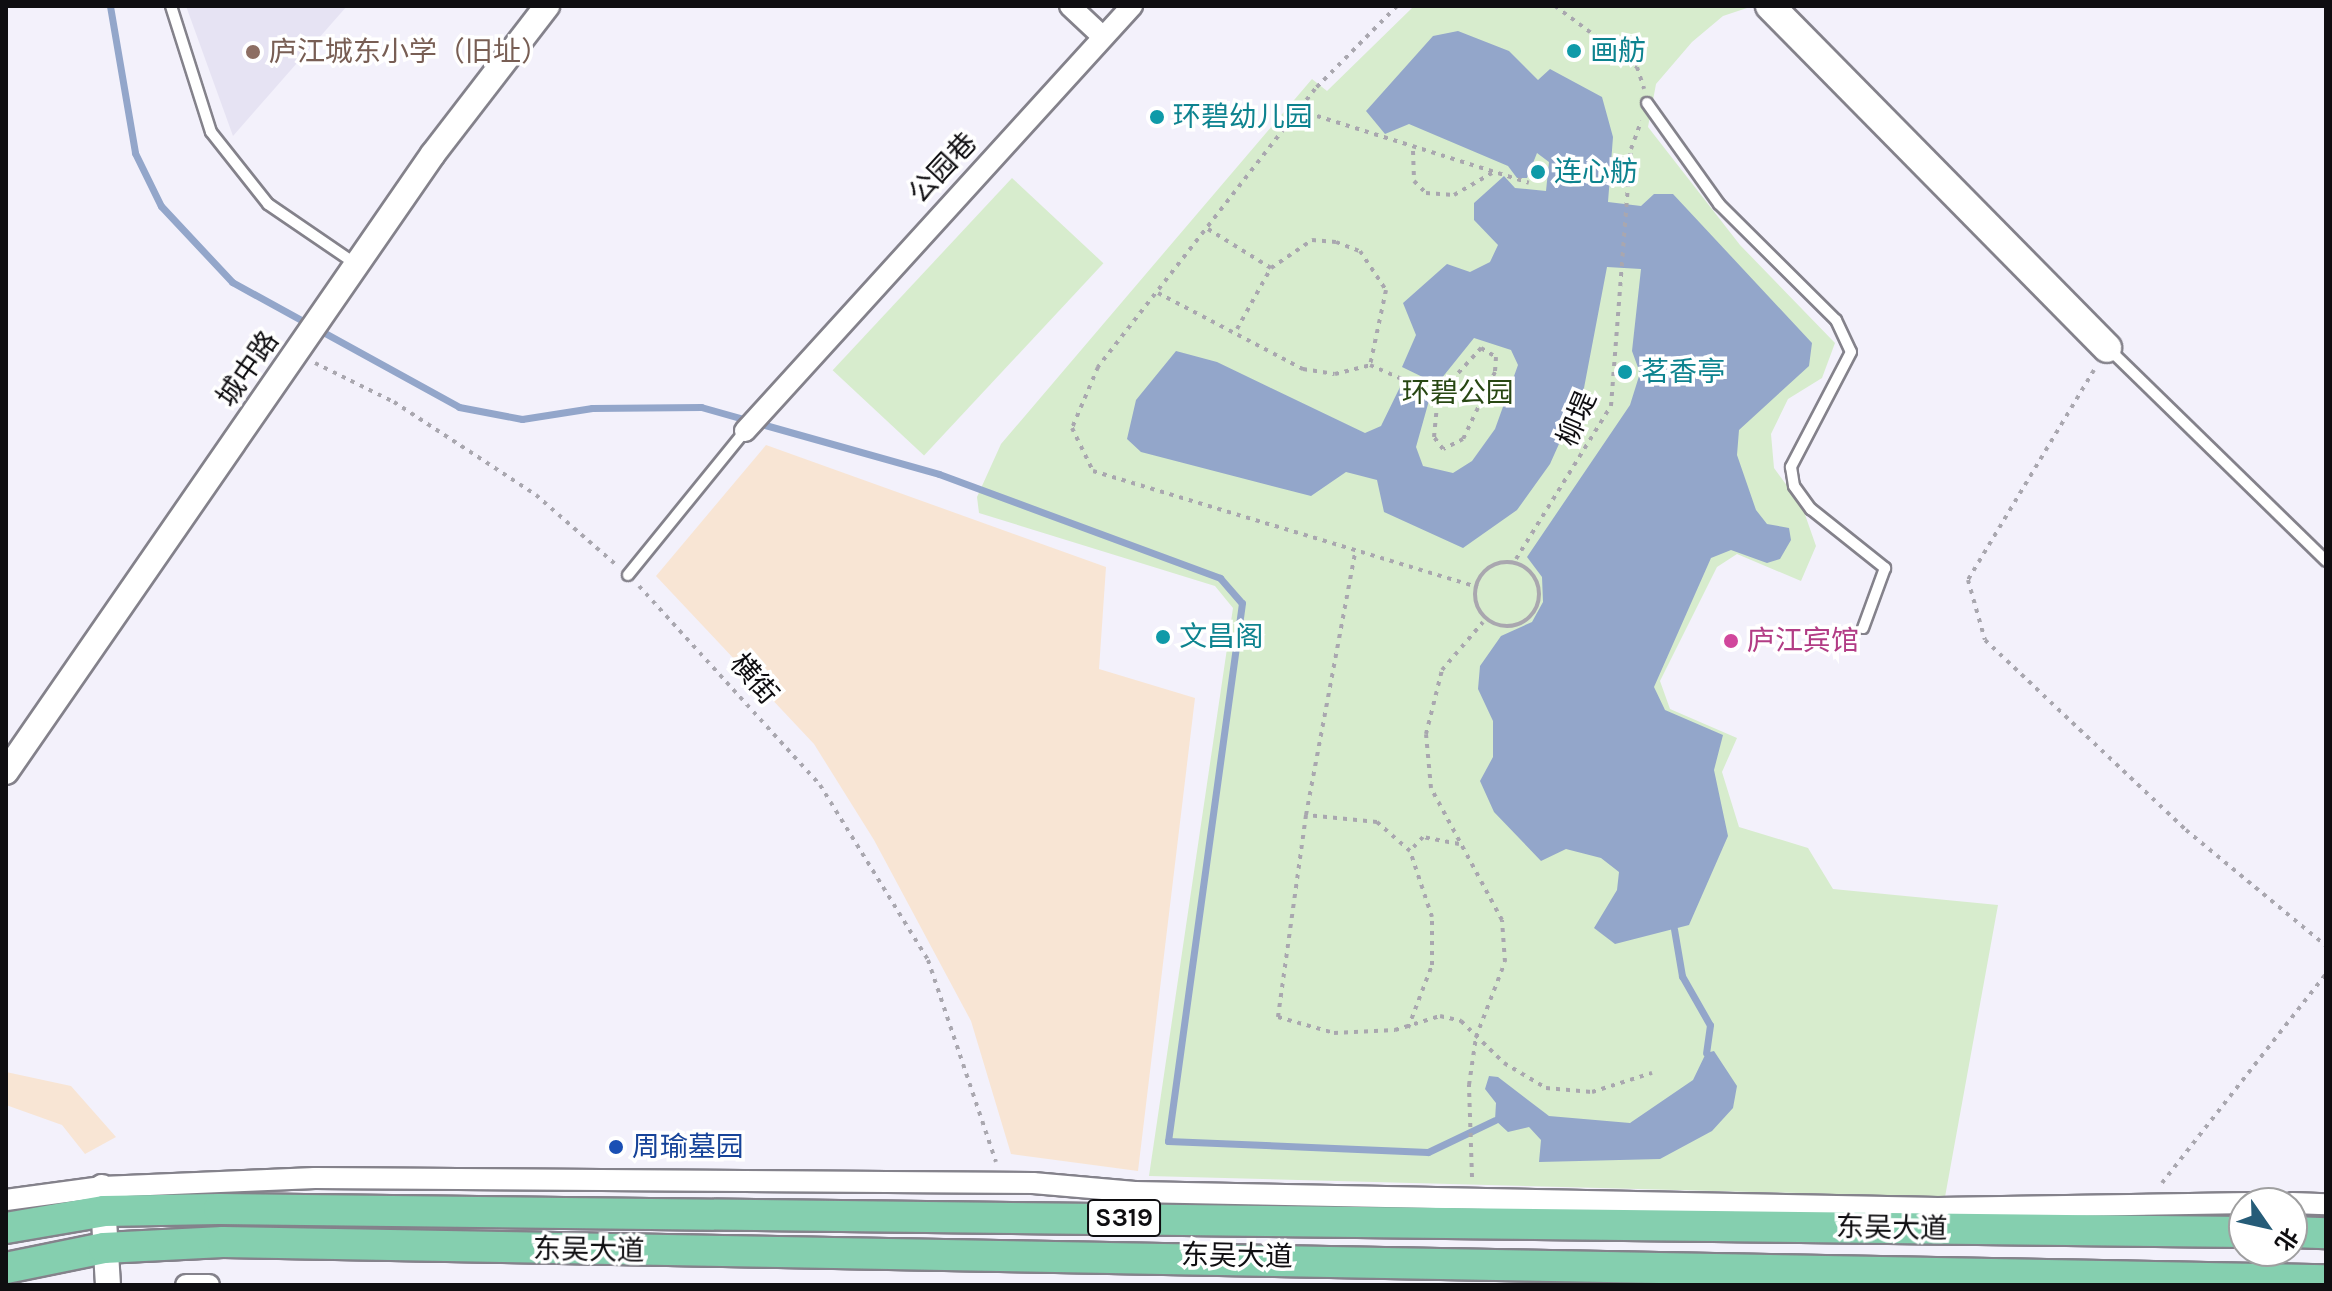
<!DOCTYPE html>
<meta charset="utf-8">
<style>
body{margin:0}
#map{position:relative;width:2332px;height:1291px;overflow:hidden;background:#f3f1fb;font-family:Karla,"Noto Sans SC",sans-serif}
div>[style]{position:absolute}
.commercial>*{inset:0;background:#f8e5d4}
.built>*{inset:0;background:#e6e3f3}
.green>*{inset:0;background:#d7eccd;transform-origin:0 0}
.water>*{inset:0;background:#93a6ca}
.stream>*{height:7px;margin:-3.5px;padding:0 3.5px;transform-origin:3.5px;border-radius:3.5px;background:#93a6ca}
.path>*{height:4px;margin-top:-2px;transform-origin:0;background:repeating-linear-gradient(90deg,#a9a7af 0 4px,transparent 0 10px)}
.path>.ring{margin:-2px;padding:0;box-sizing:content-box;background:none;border:4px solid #a9a7af;border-radius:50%}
.roads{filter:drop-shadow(2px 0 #84828b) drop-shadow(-2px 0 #84828b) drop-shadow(0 2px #84828b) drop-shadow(0 -2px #84828b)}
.service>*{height:10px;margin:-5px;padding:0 5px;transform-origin:5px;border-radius:5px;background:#fff}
.minor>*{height:20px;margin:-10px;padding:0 10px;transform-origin:10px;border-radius:10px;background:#fff}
.tertiary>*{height:24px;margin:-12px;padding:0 12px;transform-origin:12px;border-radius:12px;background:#fff}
.secondary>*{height:28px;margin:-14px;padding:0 14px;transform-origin:14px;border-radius:14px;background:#fff}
.primary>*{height:30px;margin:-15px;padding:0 15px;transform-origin:15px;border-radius:15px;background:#85cfaf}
.dots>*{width:22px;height:22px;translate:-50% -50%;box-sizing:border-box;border:4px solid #fff;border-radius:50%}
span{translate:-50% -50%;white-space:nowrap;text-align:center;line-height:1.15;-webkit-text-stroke:7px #fff;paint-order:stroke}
.shield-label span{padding:2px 6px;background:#fff;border:2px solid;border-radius:6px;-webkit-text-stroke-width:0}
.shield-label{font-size:26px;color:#0f0e11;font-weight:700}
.culture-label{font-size:28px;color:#0d838f}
.left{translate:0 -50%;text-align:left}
.education-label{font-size:28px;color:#785e54}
.street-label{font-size:28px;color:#0f0e11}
.park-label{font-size:28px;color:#284713}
.hotel-label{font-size:28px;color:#b23c85}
.transit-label{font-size:28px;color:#164399}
.frame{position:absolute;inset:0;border:8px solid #0f0e11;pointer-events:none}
.north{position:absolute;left:2228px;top:1187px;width:80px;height:80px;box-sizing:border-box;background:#fff;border:2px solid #9f9fa0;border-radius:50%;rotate:124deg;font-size:22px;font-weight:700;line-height:32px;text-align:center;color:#0f0e11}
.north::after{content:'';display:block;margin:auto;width:28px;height:36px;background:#265c78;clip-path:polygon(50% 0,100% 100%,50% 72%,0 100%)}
</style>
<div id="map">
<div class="commercial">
<i style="clip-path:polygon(766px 445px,1106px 567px,1099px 669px,1195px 698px,1138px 1171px,1011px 1154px,971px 1021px,874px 840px,814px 744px,656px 576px)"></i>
<i style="clip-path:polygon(6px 1072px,71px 1086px,116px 1137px,85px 1154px,62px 1125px,6px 1105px)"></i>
</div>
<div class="built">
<i style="clip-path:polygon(186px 6px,347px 6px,233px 136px)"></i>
</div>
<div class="green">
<i style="clip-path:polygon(1753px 6px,1723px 16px,1692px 42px,1656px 84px,1648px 127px,1740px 245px,1835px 343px,1822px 378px,1788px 399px,1771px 434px,1774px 468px,1802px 506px,1816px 546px,1801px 581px,1737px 554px,1717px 567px,1660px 681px,1670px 709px,1737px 738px,1722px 772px,1739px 827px,1808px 848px,1833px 889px,1998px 905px,1945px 1197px,1149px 1176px,1233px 608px,1215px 586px,979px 513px,977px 497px,1001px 444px,1312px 79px,1327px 91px,1412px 8px)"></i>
<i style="left:1012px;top:178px;width:125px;height:263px;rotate:43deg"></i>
</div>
<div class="water">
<i style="clip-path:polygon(1458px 31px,1509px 51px,1538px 80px,1550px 69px,1602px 97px,1613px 137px,1608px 202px,1641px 206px,1654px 194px,1673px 194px,1812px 343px,1809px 366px,1739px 430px,1737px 455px,1756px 510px,1767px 524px,1789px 528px,1791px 540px,1780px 559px,1767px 563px,1731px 550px,1711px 558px,1654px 687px,1665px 710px,1723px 735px,1714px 770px,1728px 836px,1689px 925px,1615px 944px,1594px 928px,1617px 890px,1619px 872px,1601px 858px,1566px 849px,1541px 861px,1494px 812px,1480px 781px,1493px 757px,1493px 721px,1478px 689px,1480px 666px,1501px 636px,1532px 622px,1543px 602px,1542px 577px,1527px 557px,1630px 405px,1640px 373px,1632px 351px,1641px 269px,1607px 267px,1584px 388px,1550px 464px,1517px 510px,1463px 548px,1384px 512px,1377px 480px,1346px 472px,1311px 496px,1141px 452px,1127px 439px,1136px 400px,1176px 351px,1217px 362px,1365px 433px,1381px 426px,1401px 385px,1430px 397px,1416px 447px,1423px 466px,1453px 473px,1472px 461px,1495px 429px,1518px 365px,1511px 350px,1474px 338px,1437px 384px,1402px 367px,1416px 335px,1403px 303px,1447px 264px,1470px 272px,1490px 262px,1498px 245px,1474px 220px,1474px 203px,1504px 176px,1515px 188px,1546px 191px,1549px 162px,1537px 153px,1527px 178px,1517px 178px,1508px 166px,1409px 124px,1385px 134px,1366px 111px,1433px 36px)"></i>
<i style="clip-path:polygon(1714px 1051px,1737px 1086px,1733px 1108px,1712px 1131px,1660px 1159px,1539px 1162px,1541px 1140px,1529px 1127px,1508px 1132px,1495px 1120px,1496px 1103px,1485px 1089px,1489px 1076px,1498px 1077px,1549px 1116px,1630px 1123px,1693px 1080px,1706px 1053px)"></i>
</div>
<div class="stream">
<i style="left:110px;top:6px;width:149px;rotate:80.3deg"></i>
<i style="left:135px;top:153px;width:59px;rotate:63.9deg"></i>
<i style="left:161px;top:206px;width:104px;rotate:46.9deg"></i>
<i style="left:232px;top:282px;width:259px;rotate:28.8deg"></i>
<i style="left:459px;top:407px;width:64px;rotate:10.8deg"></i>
<i style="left:522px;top:419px;width:71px;rotate:-8.9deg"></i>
<i style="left:592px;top:408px;width:109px;rotate:-0.5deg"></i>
<i style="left:701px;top:407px;width:247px;rotate:15.7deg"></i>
<i style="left:939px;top:474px;width:300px;rotate:20.3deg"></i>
<i style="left:1220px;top:578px;width:33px;rotate:49deg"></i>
<i style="left:1242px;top:603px;width:543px;rotate:97.83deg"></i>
<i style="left:1168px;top:1141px;width:260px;rotate:2.4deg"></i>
<i style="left:1428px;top:1152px;width:74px;rotate:-25.5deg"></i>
<i style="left:1674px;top:929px;width:48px;rotate:80.3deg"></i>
<i style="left:1682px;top:976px;width:56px;rotate:60.3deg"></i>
<i style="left:1710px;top:1025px;width:28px;rotate:98deg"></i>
</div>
<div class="path">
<i style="left:1397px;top:6px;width:117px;rotate:134.7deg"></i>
<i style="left:1315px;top:89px;width:353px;rotate:128deg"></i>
<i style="left:1098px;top:367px;width:66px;rotate:113.1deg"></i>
<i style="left:1072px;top:428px;width:48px;rotate:64deg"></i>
<i style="left:1093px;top:471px;width:402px;rotate:16.8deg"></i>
<i style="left:1555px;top:6px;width:102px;rotate:36.6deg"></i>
<i style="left:1637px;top:67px;width:23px;rotate:72deg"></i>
<i style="left:1298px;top:110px;width:242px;rotate:17.5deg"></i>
<i style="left:1413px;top:151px;width:30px;rotate:88deg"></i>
<i style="left:1414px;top:181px;width:17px;rotate:45deg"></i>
<i style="left:1426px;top:193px;width:28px;rotate:4deg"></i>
<i style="left:1454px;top:195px;width:44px;rotate:-30.1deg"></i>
<i style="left:1208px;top:229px;width:74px;rotate:31.8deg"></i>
<i style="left:1158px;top:293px;width:164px;rotate:27.7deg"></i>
<i style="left:1303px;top:369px;width:32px;rotate:9deg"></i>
<i style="left:1335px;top:374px;width:36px;rotate:-14deg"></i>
<i style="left:1370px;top:365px;width:74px;rotate:23.8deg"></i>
<i style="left:1237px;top:329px;width:70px;rotate:-60.9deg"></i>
<i style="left:1271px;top:268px;width:50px;rotate:-34.3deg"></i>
<i style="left:1312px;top:240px;width:24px;rotate:5deg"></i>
<i style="left:1336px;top:242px;width:26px;rotate:21deg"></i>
<i style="left:1360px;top:251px;width:47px;rotate:56.3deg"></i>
<i style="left:1386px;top:290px;width:77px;rotate:102deg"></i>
<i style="left:1481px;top:348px;width:17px;rotate:31deg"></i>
<i style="left:1496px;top:357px;width:15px;rotate:94deg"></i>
<i style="left:1495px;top:372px;width:74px;rotate:115.5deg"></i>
<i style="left:1463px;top:439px;width:22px;rotate:153deg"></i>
<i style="left:1443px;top:449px;width:15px;rotate:-127deg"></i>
<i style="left:1434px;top:437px;width:42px;rotate:-84.6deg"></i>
<i style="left:1438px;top:395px;width:64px;rotate:-47.5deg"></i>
<i style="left:315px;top:363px;width:88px;rotate:26.3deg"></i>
<i style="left:394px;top:402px;width:170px;rotate:33.2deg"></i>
<i style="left:536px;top:495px;width:105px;rotate:41.1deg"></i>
<i style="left:2094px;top:370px;width:245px;rotate:121deg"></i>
<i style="left:1968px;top:580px;width:62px;rotate:74.2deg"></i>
<i style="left:1985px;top:640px;width:277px;rotate:43.4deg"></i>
<i style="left:2186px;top:830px;width:182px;rotate:39.6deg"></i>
<i style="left:1516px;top:559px;width:180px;rotate:-58.2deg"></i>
<i style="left:1611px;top:406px;width:258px;rotate:-85.6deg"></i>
<i style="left:1631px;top:149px;width:30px;rotate:-70deg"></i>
<i class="ring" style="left:1475px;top:562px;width:60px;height:60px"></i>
<i style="left:639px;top:586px;width:269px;rotate:47.7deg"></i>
<i style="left:820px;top:785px;width:206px;rotate:58.3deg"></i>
<i style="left:928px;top:960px;width:213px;rotate:71.4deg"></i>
<i style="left:1306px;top:815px;width:268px;rotate:-79.4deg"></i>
<i style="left:1459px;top:844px;width:37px;rotate:-169deg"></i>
<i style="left:1423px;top:837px;width:19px;rotate:133deg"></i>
<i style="left:1410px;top:851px;width:44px;rotate:-138.7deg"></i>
<i style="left:1377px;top:822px;width:71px;rotate:-174.4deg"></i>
<i style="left:1306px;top:815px;width:204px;rotate:97.9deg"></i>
<i style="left:1278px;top:1017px;width:58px;rotate:15.9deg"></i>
<i style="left:1334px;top:1033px;width:61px;rotate:-2.8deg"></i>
<i style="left:1395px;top:1030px;width:47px;rotate:-17.3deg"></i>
<i style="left:1440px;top:1016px;width:22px;rotate:13deg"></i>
<i style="left:1461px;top:1021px;width:60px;rotate:44.3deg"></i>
<i style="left:1504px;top:1063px;width:49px;rotate:30.8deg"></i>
<i style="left:1546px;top:1088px;width:46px;rotate:5deg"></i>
<i style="left:1592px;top:1092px;width:63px;rotate:-17.6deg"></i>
<i style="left:1408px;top:1028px;width:67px;rotate:-69.1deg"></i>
<i style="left:1432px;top:965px;width:48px;rotate:-90deg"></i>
<i style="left:1432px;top:917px;width:70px;rotate:-108.4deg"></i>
<i style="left:1472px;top:1177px;width:92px;rotate:-91.9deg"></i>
<i style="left:1469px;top:1085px;width:49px;rotate:-81.7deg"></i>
<i style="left:1476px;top:1037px;width:80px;rotate:-68.9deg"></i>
<i style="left:1505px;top:962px;width:42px;rotate:-94.1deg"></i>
<i style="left:1502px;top:920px;width:150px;rotate:-118.3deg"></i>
<i style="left:1431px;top:788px;width:54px;rotate:-95.3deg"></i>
<i style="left:1426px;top:734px;width:66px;rotate:-76deg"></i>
<i style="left:1442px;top:670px;width:63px;rotate:-49.5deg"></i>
<i style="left:2162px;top:1183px;width:266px;rotate:-51.9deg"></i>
</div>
<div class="roads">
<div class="service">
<i style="left:171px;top:6px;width:132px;rotate:72.4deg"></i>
<i style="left:211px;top:132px;width:92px;rotate:51.6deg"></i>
<i style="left:268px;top:204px;width:107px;rotate:34.3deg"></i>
<i style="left:1647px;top:103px;width:124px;rotate:54.5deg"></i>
<i style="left:1719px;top:204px;width:165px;rotate:44.8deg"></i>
<i style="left:1836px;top:320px;width:35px;rotate:65deg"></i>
<i style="left:1851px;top:352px;width:130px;rotate:117.6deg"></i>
<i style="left:1791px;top:467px;width:19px;rotate:81deg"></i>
<i style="left:1794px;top:486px;width:29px;rotate:54deg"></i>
<i style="left:1811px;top:509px;width:95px;rotate:38.6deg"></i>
<i style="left:1885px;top:568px;width:64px;rotate:110.1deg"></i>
<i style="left:2110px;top:350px;width:302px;rotate:44.3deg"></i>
<i style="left:628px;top:575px;width:186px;rotate:-50.9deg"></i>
</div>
<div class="minor">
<i style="left:1070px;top:6px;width:45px;rotate:43.2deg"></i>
<i style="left:745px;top:431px;width:575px;rotate:-47.68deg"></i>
<i style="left:6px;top:1200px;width:97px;rotate:-7.7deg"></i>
<i style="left:102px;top:1187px;width:213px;rotate:-2.4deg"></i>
<i style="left:315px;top:1178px;width:718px;rotate:0.4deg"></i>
<i style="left:1033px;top:1183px;width:102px;rotate:5deg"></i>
<i style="left:1135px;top:1192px;width:803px;rotate:1.14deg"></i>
<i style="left:1938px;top:1208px;width:327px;rotate:-0.9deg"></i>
<i style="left:2292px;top:1203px;width:34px;rotate:2deg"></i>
<i style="left:186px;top:1285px;width:23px"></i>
</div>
<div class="tertiary">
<i style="left:6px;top:772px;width:751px;rotate:-55.36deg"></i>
<i style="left:433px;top:154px;width:187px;rotate:-52.4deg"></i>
<i style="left:102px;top:1187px;width:98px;rotate:86.5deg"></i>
</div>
<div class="secondary">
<i style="left:1770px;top:6px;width:480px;rotate:45.4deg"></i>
</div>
<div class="primary">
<i style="left:6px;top:1228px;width:99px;rotate:-9.8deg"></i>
<i style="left:104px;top:1211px;width:115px;rotate:-1deg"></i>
<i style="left:219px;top:1209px;width:2025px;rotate:0.65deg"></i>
<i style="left:2292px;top:1232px;width:34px;rotate:2deg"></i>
<i style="left:6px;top:1268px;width:100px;rotate:-11.5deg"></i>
<i style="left:104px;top:1248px;width:119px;rotate:-2.9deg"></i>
<i style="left:223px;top:1242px;width:2103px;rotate:1.04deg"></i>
</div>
</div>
<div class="dots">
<i style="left:1574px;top:51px;background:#0f9aa8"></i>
<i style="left:253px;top:52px;background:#8d6e63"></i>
<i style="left:1157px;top:117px;background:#0f9aa8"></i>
<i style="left:1538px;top:172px;background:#0f9aa8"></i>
<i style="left:1625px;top:372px;background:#0f9aa8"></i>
<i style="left:1163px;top:637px;background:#0f9aa8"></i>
<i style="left:1731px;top:641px;background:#d1479c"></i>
<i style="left:616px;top:1147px;background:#1a4fb4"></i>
</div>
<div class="shield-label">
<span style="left:1124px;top:1218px">S319</span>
</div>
<div class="culture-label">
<span class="left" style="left:1590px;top:51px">画舫</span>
<span class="left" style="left:1173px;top:117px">环碧幼儿园</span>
<span class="left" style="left:1554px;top:172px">连心舫</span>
<span class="left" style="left:1641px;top:372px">茗香亭</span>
<span class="left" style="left:1179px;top:637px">文昌阁</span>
</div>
<div class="education-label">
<span class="left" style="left:269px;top:52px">庐江城东小学（旧址）</span>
</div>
<div class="street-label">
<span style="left:943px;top:168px;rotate:-47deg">公园巷</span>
<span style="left:248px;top:369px;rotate:-55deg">城中路</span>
<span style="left:1577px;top:419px;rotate:-67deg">柳堤</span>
<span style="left:754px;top:679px;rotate:49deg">横街</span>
<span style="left:1892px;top:1228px;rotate:1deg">东吴大道</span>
<span style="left:589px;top:1250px;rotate:1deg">东吴大道</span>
<span style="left:1237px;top:1256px;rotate:1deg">东吴大道</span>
</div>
<div class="park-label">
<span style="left:1458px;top:393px">环碧公园</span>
</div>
<div class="hotel-label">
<span class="left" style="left:1747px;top:641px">庐江宾馆</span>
</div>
<div class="transit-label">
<span class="left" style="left:632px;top:1147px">周瑜墓园</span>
</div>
<div class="frame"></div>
<div class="north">北</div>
</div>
